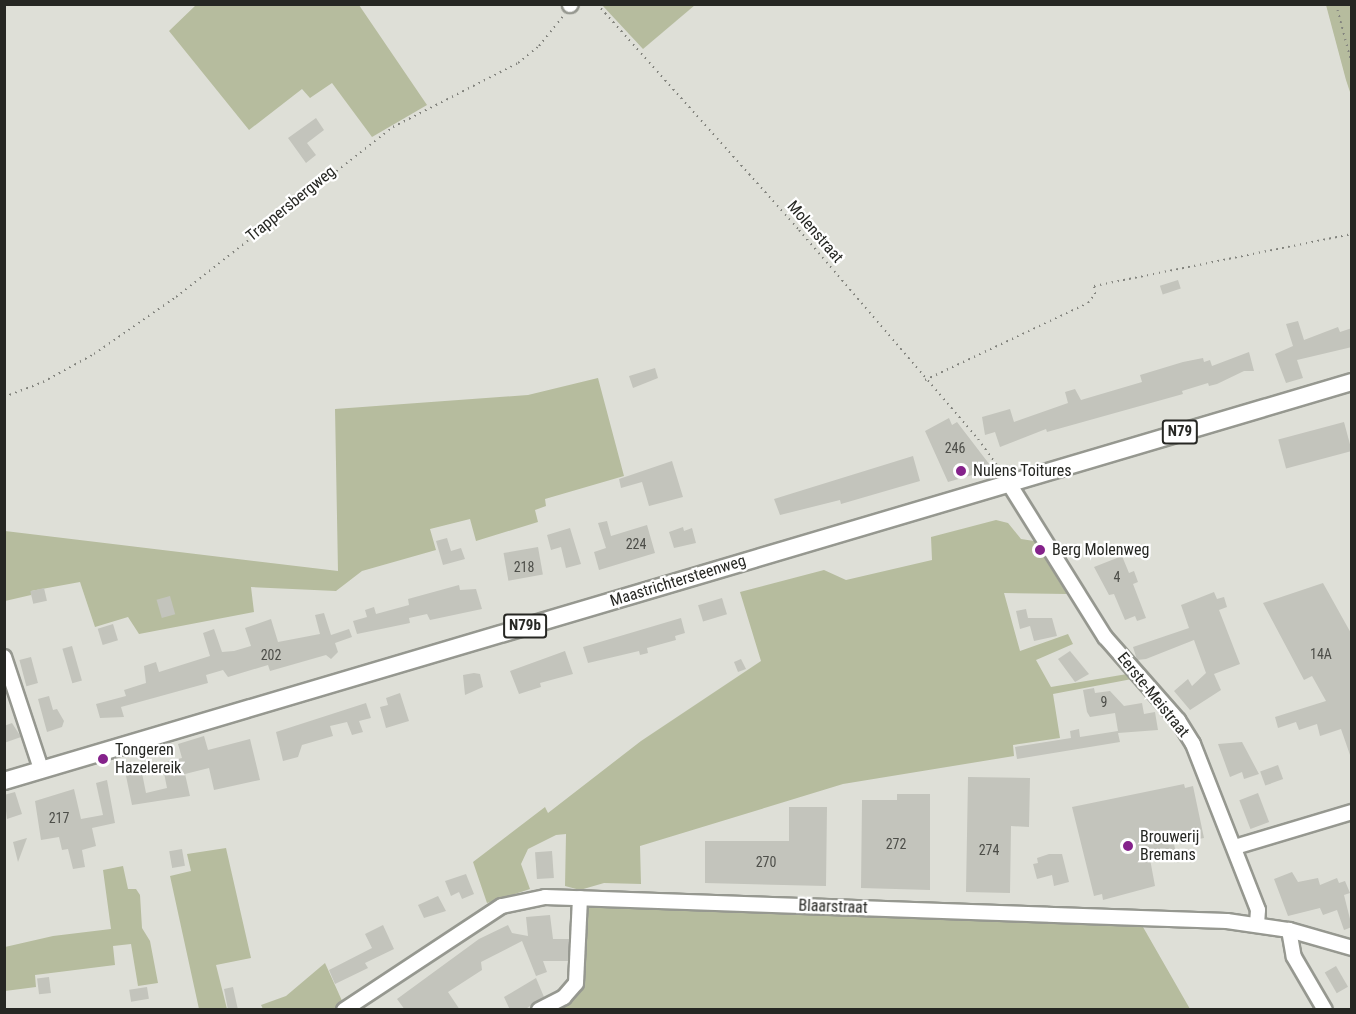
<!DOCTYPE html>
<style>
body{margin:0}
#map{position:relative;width:1356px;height:1014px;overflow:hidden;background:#dedfd7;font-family:"Roboto Condensed",sans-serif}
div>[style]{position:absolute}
.green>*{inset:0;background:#b6bc9e}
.building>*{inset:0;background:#c3c4bc;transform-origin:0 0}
.path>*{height:2px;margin-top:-1px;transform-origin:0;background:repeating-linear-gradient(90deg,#83847e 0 1.5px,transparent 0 6px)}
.roads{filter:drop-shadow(2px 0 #969890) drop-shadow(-2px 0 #969890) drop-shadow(0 2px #969890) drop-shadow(0 -2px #969890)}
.minor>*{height:14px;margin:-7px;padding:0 7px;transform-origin:7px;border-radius:7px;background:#fff}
.major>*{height:16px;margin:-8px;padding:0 8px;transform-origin:8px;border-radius:8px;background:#fff}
.dots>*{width:16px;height:16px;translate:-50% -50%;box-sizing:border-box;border:3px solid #fff;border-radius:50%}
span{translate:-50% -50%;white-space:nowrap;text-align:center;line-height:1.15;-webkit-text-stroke:4.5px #fff;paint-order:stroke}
.number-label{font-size:14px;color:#4d4e49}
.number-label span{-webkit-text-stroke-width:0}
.shield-label span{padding:2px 4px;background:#fff;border:2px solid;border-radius:4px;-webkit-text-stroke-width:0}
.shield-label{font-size:15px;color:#262723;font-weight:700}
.street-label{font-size:16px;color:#262723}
.poi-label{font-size:16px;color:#262723}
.left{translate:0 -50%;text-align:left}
.frame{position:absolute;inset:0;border:6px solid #262723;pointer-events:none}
</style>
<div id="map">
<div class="green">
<i style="clip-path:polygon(196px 5px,359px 5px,427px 105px,372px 137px,332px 83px,310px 98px,302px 89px,249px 130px,169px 31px)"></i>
<i style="clip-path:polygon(602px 5px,695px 5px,643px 49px)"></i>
<i style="clip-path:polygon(1326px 5px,1351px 5px,1351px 95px,1346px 80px)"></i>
<i style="clip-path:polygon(598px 378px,624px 476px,545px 499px,546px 506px,535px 510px,538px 522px,476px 541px,470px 519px,430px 529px,436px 550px,362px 571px,336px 591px,251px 587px,254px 612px,139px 634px,128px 617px,95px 627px,80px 582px,31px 591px,31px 595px,5px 601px,5px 531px,338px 571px,335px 409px,528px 395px)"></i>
<i style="clip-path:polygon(996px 520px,1008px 523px,1021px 539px,1034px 541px,1067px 594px,1004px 593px,1020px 651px,1068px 634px,1073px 644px,1036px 660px,1051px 687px,1127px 674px,1132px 679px,1053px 694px,1060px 738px,1013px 745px,1014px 756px,843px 784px,640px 846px,641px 884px,604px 883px,580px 890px,565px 886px,566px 834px,556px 835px,528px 849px,521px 864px,530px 889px,487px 903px,473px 862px,545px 807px,548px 813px,641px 741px,761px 661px,740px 592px,824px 570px,846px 580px,932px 560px,931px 537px)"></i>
<i style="clip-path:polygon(226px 848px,251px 958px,216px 965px,227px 1009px,199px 1009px,170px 876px,191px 871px,187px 854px)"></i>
<i style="clip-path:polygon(123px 866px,128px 889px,136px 889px,140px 895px,142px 928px,150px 941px,158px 983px,138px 986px,131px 944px,113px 946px,115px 965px,35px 975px,36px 987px,5px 991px,5px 947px,53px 936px,111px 929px,103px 870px)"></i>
<i style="clip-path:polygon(586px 905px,1143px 927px,1190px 1009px,554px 1010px,571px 1000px,583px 983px)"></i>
<i style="clip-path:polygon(325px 963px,343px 1003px,334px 1010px,263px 1009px,261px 1005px,286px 996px)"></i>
</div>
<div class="building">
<i style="clip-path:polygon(316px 118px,324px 130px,307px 143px,316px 155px,306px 163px,288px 138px)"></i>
<i style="left:1178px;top:280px;width:9px;height:19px;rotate:72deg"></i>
<i style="clip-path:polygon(1298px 321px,1304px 340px,1338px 327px,1340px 332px,1352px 328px,1352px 347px,1297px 360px,1303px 378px,1286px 383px,1275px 354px,1293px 346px,1286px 324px)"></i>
<i style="clip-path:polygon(1249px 352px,1254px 371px,1244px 371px,1217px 384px,1209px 386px,1208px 383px,1182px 391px,1183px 394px,1047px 432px,1046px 429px,1000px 447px,995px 432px,985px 435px,982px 417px,1010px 409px,1014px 422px,1068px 403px,1065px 392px,1075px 389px,1081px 400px,1142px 382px,1140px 375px,1183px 362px,1203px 358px,1204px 362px,1210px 360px,1212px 366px)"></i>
<i style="clip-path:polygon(655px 368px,658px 378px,633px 388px,629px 376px)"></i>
<i style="clip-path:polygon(949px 418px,952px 425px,957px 422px,993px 469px,948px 482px,925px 431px)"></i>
<i style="left:1344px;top:422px;width:30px;height:68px;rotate:75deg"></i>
<i style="clip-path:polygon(913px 456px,920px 481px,841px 504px,840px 500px,780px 515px,774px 499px)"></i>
<i style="clip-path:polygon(672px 461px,683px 497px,649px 506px,642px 482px,621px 488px,619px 479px)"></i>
<i style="clip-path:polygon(607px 521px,611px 536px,647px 525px,655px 553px,599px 570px,594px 552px,606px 548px,598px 523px)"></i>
<i style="clip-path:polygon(683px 527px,684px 531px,692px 528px,696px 543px,674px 548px,669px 532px)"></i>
<i style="clip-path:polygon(570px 528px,581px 564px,566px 568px,561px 547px,551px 550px,547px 535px)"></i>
<i style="clip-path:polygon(447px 538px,451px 551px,461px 548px,465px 559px,443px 565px,436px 541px)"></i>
<i style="left:538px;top:547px;width:28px;height:35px;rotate:80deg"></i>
<i style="clip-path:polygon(1122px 556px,1129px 573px,1134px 571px,1138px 582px,1133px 584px,1146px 618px,1137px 621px,1135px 616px,1125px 620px,1114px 594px,1109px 595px,1094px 567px)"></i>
<i style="clip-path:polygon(1323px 583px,1352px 635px,1350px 755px,1341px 729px,1320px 736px,1317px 724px,1299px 730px,1296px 722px,1278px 728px,1275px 717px,1326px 701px,1312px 676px,1304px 680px,1263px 603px)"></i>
<i style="clip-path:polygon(459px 585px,460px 590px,476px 589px,482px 609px,430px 620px,427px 614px,409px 618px,410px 623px,357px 634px,353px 621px,367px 617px,365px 610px,374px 607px,376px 614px,409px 605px,408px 599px)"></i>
<i style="left:44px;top:588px;width:13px;height:14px;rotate:77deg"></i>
<i style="clip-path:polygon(1214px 592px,1217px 599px,1224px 597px,1227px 607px,1219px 610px,1240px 664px,1214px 674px,1221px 690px,1190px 710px,1174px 691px,1188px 679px,1192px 686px,1206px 673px,1194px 640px,1146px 659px,1137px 660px,1133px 647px,1189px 628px,1181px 605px)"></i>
<i style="left:170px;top:596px;width:19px;height:14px;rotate:74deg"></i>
<i style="left:722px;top:598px;width:17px;height:25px;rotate:73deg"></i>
<i style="clip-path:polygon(1026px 609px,1028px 618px,1052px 618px,1057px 636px,1034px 641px,1030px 626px,1020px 629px,1016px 611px)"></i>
<i style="clip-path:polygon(324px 613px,331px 635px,349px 629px,352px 637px,335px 643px,338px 652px,331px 659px,326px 655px,270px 671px,268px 665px,228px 677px,223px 670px,206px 675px,208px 683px,121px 707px,124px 717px,100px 718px,96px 704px,126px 696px,124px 690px,146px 683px,144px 666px,156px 662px,159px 672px,210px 656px,203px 633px,214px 629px,222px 652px,234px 651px,251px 646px,245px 628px,271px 619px,278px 642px,320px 634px,315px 615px)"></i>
<i style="clip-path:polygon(681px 618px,685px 633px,675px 636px,676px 640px,647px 648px,648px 653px,640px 655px,639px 651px,588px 663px,583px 647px)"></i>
<i style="left:113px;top:624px;width:17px;height:16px;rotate:73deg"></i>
<i style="left:72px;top:646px;width:36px;height:10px;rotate:74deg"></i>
<i style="clip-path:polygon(565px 651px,573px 674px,540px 683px,541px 687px,519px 694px,510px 671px)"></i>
<i style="clip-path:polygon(1070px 651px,1089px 674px,1075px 682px,1058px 659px)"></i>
<i style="left:31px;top:657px;width:27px;height:12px;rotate:75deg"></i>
<i style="clip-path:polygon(741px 659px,746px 669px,738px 672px,734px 662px)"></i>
<i style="clip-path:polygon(474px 673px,480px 674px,483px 687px,465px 695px,463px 675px)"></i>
<i style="clip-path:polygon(1094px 688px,1095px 693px,1110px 691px,1124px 706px,1142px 703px,1144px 714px,1155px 712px,1158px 730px,1118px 733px,1120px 742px,1017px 759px,1015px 747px,1071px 738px,1070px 731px,1079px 729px,1080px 737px,1118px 731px,1115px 713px,1090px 717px,1087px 712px,1083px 690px)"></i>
<i style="clip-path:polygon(400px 693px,409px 721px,386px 728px,380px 707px,388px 705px,386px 698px)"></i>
<i style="clip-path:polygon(49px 696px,53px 710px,57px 709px,64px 721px,62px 727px,47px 732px,38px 699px)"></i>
<i style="clip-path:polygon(366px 703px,371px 718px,359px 721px,363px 732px,352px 735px,347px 722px,330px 726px,333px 736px,302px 745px,298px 757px,283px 761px,276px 732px)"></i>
<i style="clip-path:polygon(12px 723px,21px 737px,4px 743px,4px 726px)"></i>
<i style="clip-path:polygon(204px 736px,208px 750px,250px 739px,260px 780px,214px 790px,209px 768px,185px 774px,190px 796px,132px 805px,126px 776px,142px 773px,146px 793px,167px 788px,162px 763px,182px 758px,178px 744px)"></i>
<i style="clip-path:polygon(1242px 742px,1259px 774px,1244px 779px,1242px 772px,1230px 777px,1218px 744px)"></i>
<i style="left:1278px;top:765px;width:15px;height:19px;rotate:70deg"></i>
<i style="clip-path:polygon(968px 777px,1030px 778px,1029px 827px,1011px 826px,1010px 893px,966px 892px)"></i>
<i style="clip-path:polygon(107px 780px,115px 823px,92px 828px,96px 846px,82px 850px,85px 867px,73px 869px,68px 849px,62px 850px,59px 837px,41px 840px,35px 801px,74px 789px,81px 819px,103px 815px,96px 783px)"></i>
<i style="clip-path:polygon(1184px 784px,1185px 788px,1193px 786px,1204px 838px,1174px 844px,1176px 853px,1150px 859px,1155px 886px,1103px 900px,1102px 894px,1094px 896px,1072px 807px)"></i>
<i style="clip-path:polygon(15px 792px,22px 814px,7px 819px,4px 795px)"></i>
<i style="left:1258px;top:793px;width:31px;height:20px;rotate:69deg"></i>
<i style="clip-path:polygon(897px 794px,930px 794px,930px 890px,861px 888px,862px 800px,897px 800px)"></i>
<i style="clip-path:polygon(789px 807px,827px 807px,826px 886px,705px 883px,705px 841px,789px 841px)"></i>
<i style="clip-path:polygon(27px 838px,18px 862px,13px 842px)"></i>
<i style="left:182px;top:849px;width:17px;height:13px;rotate:80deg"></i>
<i style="left:552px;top:851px;width:27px;height:17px;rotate:86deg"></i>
<i style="clip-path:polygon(1049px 854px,1062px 854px,1069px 882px,1054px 886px,1052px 875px,1037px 879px,1033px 864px,1038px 863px,1037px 858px)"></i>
<i style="clip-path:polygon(1292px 872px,1298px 882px,1318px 878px,1320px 885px,1337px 878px,1339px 883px,1345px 881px,1350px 893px,1344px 895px,1352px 927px,1344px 930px,1337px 910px,1323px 915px,1320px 908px,1288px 916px,1274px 879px)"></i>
<i style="clip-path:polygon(466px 874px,474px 894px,462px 899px,459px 892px,451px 896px,445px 881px)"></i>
<i style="clip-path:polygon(438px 896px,446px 911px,424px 918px,418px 905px)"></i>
<i style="clip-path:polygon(550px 915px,553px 939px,569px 939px,568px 961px,543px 961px,547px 972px,536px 976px,522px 941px,481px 962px,482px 970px,448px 992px,460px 1010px,405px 1010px,397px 999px,479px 939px,508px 925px,512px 933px,528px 936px,526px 917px)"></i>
<i style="clip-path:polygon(383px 925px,394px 949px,365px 963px,368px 968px,335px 984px,329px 970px,372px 948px,365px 934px)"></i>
<i style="left:1336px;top:966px;width:24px;height:13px;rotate:60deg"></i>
<i style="left:49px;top:977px;width:16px;height:12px;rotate:83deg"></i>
<i style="clip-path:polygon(536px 978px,544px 997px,524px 1010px,510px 1010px,504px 997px)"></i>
<i style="left:147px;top:987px;width:12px;height:18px;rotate:81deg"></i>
<i style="clip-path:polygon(233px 987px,238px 1010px,228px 1010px,224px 989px)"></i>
</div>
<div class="path">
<i style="left:597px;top:4px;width:303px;rotate:48.2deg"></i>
<i style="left:799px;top:230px;width:275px;rotate:49.4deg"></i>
<i style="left:978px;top:439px;width:41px;rotate:54deg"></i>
<i style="left:1336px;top:4px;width:63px;rotate:75.3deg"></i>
<i style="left:925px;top:380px;width:180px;rotate:-25.3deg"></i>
<i style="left:1088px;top:303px;width:11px;rotate:-52deg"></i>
<i style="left:1095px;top:294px;width:8px;rotate:-97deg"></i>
<i style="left:1094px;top:286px;width:263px;rotate:-11.4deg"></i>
<i style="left:4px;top:397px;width:42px;rotate:-21deg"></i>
<i style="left:43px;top:382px;width:58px;rotate:-28.8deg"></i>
<i style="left:94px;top:354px;width:100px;rotate:-34.8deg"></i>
<i style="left:176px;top:297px;width:276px;rotate:-38.1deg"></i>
<i style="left:393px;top:127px;width:140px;rotate:-27.1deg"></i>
<i style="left:518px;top:63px;width:27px;rotate:-39deg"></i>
<i style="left:539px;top:46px;width:38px;rotate:-51deg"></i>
</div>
<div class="roads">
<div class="minor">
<i style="left:570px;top:5px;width:1px;rotate:-45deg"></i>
<i style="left:1008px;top:482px;width:183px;rotate:58deg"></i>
<i style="left:1105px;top:637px;width:111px;rotate:48.7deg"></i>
<i style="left:1178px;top:720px;width:28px;rotate:58deg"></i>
<i style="left:1193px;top:744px;width:178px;rotate:68.6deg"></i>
<i style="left:1258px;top:910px;width:15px;rotate:94deg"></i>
<i style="left:4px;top:657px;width:118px;rotate:71.7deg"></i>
<i style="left:1235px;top:847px;width:122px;rotate:-16.7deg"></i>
<i style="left:1289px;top:930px;width:27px;rotate:80deg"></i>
<i style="left:1294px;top:957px;width:61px;rotate:59.7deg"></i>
<i style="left:344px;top:1010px;width:189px;rotate:-33.4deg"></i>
<i style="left:502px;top:906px;width:44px;rotate:-11.8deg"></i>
<i style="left:545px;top:897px;width:682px;rotate:2.02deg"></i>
<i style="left:1227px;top:921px;width:63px;rotate:8.3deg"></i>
<i style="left:1289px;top:930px;width:66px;rotate:15.9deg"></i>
<i style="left:539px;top:1010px;width:28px;rotate:-27deg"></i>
<i style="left:564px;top:997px;width:18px;rotate:-49deg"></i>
<i style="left:576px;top:983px;width:85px;rotate:-87.3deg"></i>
</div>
<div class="major">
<i style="left:4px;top:781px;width:1406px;rotate:-16.49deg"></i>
</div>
</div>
<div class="dots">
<i style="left:961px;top:471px;background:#85228b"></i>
<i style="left:1040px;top:550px;background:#85228b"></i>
<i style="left:103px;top:759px;background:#85228b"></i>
<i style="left:1128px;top:846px;background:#85228b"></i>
</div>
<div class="number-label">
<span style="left:955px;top:448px">246</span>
<span style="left:636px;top:544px">224</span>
<span style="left:524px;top:567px">218</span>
<span style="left:1117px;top:577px">4</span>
<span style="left:1321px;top:654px">14A</span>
<span style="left:271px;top:655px">202</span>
<span style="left:1104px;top:702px">9</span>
<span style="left:59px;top:818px">217</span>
<span style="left:896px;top:844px">272</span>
<span style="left:989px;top:850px">274</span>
<span style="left:766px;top:862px">270</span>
</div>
<div class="shield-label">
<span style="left:1180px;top:432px">N79</span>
<span style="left:525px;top:626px">N79b</span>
</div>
<div class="street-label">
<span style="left:291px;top:204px;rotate:-39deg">Trappersbergweg</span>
<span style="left:815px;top:232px;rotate:49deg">Molenstraat</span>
<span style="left:678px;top:581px;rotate:-17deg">Maastrichtersteenweg</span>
<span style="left:1153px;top:695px;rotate:51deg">Eerste-Meistraat</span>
<span style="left:833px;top:907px;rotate:2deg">Blaarstraat</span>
</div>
<div class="poi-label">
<span class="left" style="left:973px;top:471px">Nulens Toitures</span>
<span class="left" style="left:1052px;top:550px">Berg Molenweg</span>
<span class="left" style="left:115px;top:759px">Tongeren<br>Hazelereik</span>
<span class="left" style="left:1140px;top:846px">Brouwerij<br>Bremans</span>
</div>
<div class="frame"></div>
</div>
